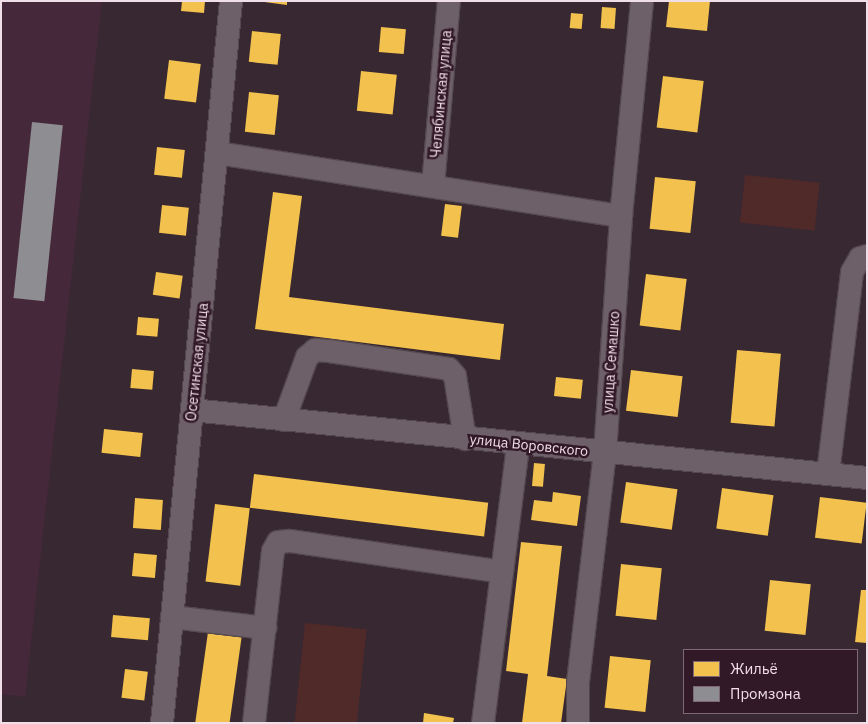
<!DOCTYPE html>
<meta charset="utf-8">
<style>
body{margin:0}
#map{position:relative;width:868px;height:724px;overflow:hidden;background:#372831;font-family:"IBM Plex Sans",sans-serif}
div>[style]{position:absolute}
.built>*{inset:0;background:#46283b}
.green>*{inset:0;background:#502929;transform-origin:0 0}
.homes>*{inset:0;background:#f2c14e;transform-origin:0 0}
.industry>*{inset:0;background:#8d8d92;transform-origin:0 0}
.roads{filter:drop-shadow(1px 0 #54474e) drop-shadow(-1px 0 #54474e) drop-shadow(0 1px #54474e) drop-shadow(0 -1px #54474e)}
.minor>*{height:22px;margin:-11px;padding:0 11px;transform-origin:11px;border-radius:11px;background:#6d6068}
span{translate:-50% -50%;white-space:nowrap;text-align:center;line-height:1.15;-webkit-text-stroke:5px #321928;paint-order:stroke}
.street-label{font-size:14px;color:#f0dee8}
.frame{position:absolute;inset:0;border:2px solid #f0dee8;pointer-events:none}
.legend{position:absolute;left:683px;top:649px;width:175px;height:65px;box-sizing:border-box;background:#321928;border:1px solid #7e6875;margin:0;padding:6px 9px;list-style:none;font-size:15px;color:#f0dee8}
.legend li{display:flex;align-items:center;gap:10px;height:25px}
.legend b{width:25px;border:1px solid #7e6875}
</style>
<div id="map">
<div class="built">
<i style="clip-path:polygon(1px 1px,102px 1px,25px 697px,1px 694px)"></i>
</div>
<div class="green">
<i style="left:745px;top:175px;width:75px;height:48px;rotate:6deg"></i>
<i style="left:305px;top:623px;width:62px;height:101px;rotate:6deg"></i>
</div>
<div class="homes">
<i style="clip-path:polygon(182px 1px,205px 1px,204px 13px,181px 11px)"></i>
<i style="clip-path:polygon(257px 1px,287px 1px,287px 5px)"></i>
<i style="clip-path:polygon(669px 1px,710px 1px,707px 31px,666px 27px)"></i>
<i style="left:602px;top:7px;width:14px;height:21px;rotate:4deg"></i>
<i style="left:571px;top:13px;width:12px;height:15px;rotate:5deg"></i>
<i style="left:381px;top:27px;width:25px;height:25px;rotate:5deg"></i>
<i style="left:252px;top:31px;width:29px;height:31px;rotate:6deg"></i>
<i style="left:169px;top:60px;width:32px;height:39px;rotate:7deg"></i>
<i style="left:361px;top:71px;width:36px;height:40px;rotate:6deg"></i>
<i style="left:663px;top:76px;width:41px;height:52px;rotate:7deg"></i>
<i style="left:249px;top:92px;width:30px;height:40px;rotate:6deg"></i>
<i style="left:157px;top:147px;width:28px;height:28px;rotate:6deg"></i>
<i style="left:655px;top:177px;width:41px;height:52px;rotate:6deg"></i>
<i style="clip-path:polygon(273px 192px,302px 196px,289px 297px,504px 324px,500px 360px,255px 329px)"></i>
<i style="left:445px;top:204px;width:17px;height:32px;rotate:7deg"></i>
<i style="left:162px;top:205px;width:27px;height:28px;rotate:6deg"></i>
<i style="left:156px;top:272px;width:27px;height:23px;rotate:8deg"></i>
<i style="left:646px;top:274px;width:41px;height:52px;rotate:7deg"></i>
<i style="left:138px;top:317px;width:21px;height:18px;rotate:5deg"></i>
<i style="left:737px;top:350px;width:44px;height:73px;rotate:5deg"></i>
<i style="left:132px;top:369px;width:22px;height:19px;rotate:5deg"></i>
<i style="left:631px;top:370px;width:52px;height:41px;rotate:7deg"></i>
<i style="left:556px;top:377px;width:27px;height:19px;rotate:6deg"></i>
<i style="left:104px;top:429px;width:39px;height:24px;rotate:6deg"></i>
<i style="left:534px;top:463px;width:11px;height:23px;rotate:5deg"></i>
<i style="left:254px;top:474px;width:236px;height:34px;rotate:7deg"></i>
<i style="left:626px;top:482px;width:52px;height:41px;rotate:8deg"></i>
<i style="left:722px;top:488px;width:52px;height:41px;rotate:8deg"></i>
<i style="clip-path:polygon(553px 492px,581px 496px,577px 526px,531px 520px,534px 500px,552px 502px)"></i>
<i style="left:820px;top:497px;width:47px;height:41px;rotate:7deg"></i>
<i style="left:135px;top:498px;width:28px;height:30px;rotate:4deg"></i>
<i style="left:215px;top:504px;width:35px;height:78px;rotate:7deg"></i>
<i style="clip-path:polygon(521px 542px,562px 546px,547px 676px,567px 679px,561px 723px,522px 723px,528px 674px,506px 671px)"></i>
<i style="left:134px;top:553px;width:23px;height:23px;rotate:5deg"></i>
<i style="left:621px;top:564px;width:41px;height:52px;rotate:6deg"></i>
<i style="left:770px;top:580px;width:41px;height:51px;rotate:6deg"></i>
<i style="clip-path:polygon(861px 590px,867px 590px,867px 643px,855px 642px)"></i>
<i style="left:113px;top:615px;width:37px;height:22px;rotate:5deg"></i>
<i style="left:208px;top:632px;width:34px;height:92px;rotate:8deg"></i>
<i style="left:610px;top:656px;width:41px;height:52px;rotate:6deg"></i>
<i style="left:125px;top:669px;width:23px;height:29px;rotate:7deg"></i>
<i style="clip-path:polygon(424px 713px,454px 718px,453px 723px,423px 723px)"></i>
</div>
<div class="industry">
<i style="left:32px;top:122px;width:31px;height:177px;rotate:6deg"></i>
</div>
<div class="roads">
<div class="minor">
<i style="left:218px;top:153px;width:408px;rotate:8.9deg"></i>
<i style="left:433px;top:186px;width:186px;rotate:-85.1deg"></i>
<i style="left:192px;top:410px;width:678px;rotate:5.75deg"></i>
<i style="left:284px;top:420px;width:67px;rotate:-69.9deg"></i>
<i style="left:307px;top:357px;width:11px;rotate:-41deg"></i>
<i style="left:315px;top:350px;width:14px;rotate:4deg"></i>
<i style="left:329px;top:351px;width:121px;rotate:8.5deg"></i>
<i style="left:449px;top:369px;width:9px;rotate:49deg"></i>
<i style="left:455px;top:376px;width:64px;rotate:81deg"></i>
<i style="left:828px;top:474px;width:203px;rotate:-83.2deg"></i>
<i style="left:852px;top:272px;width:16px;rotate:-60deg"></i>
<i style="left:860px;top:258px;width:7px;rotate:-16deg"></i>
<i style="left:172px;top:617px;width:94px;rotate:6.7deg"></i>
<i style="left:162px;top:723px;width:725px;rotate:-84.54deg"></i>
<i style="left:254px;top:723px;width:173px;rotate:-83.7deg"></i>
<i style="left:273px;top:551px;width:10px;rotate:-61deg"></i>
<i style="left:278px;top:542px;width:12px;rotate:-5deg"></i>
<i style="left:290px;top:541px;width:214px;rotate:8.3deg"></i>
<i style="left:483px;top:723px;width:280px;rotate:-82.8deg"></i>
<i style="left:578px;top:723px;width:41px;rotate:-90deg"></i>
<i style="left:578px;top:682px;width:231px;rotate:-83.3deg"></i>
<i style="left:605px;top:453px;width:238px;rotate:-86.1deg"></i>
<i style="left:621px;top:216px;width:216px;rotate:-84.4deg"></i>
</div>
</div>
<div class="street-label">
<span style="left:441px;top:94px;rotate:-85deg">Челябинская улица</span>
<span style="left:197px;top:362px;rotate:-84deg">Осетинская улица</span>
<span style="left:611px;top:362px;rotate:-86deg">улица Семашко</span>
<span style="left:529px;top:445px;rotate:6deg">улица Воровского</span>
</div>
<div class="frame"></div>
<ul class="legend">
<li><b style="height:14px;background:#f2c14e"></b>Жильё</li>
<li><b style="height:14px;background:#8d8d92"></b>Промзона</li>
</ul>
</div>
